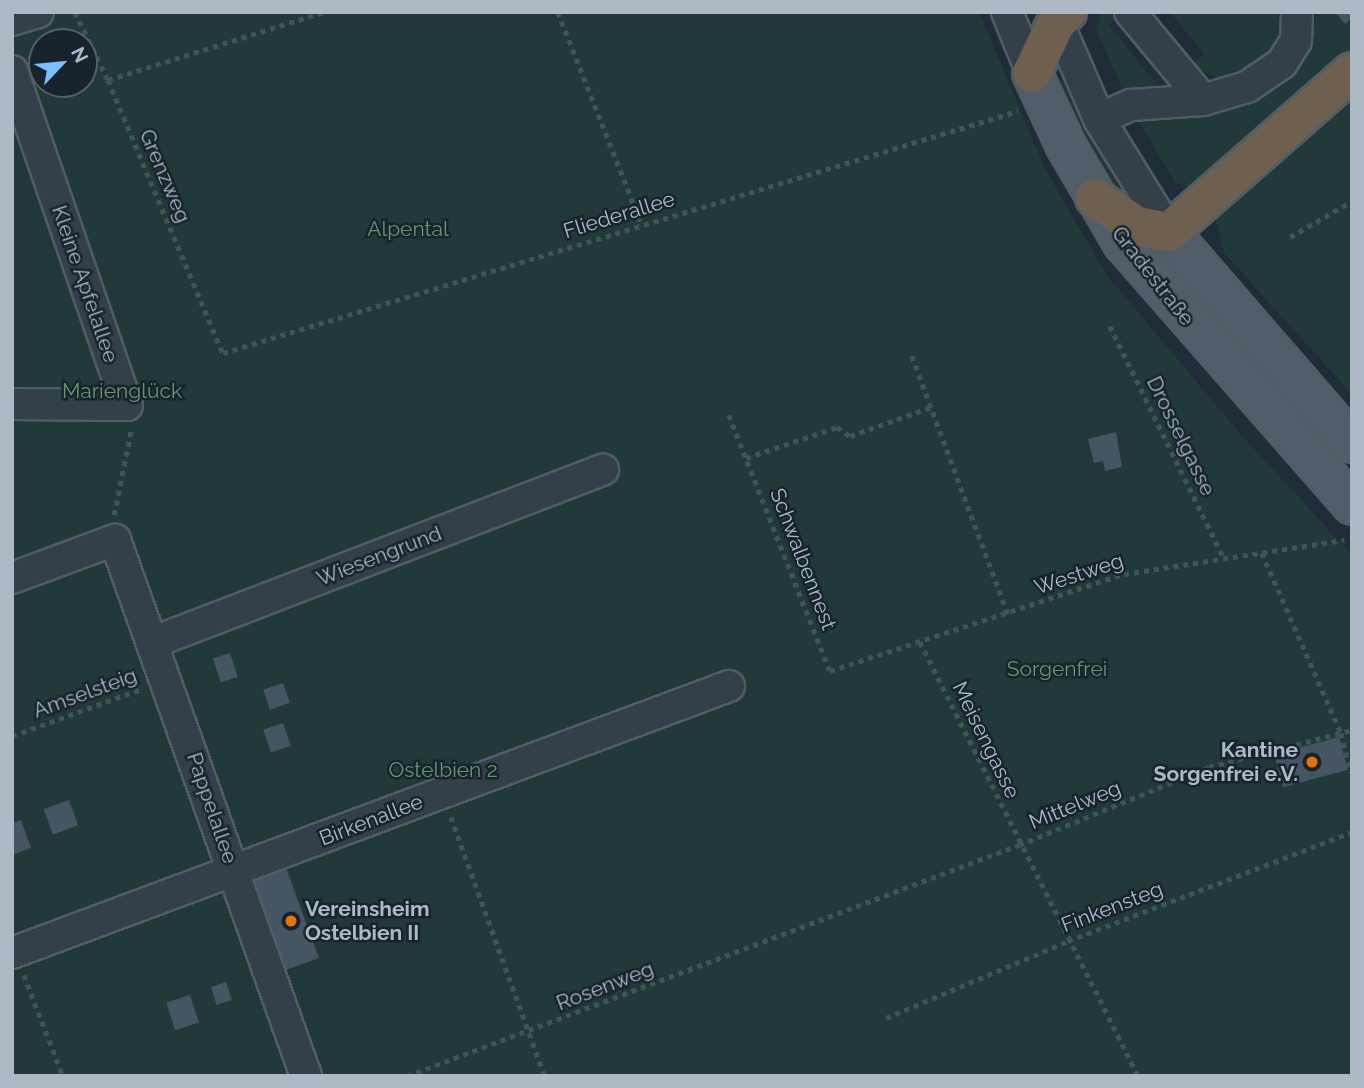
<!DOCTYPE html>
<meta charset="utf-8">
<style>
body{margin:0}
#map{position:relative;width:1364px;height:1088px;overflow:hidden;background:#1f2d38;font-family:Raleway,sans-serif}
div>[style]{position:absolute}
.green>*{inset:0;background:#213a39;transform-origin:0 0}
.building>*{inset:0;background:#455563;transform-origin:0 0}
.path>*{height:4.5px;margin-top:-2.25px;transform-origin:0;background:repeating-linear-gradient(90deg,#3f5656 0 5px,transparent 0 10px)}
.roads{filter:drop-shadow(2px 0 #505d67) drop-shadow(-2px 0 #505d67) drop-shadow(0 2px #505d67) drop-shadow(0 -2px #505d67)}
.minor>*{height:30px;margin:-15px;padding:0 15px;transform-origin:15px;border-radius:15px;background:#333f49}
.major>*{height:38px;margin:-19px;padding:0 19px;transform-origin:19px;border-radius:19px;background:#515e69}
.highway>*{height:38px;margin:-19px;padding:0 19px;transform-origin:19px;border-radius:19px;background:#6f5f4f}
.dots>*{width:19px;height:19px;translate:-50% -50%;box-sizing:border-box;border:4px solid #18242d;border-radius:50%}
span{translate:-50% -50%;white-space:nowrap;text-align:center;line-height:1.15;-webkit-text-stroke:5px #18242d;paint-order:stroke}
.street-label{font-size:21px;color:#adbac6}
.park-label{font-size:21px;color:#649769}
.poi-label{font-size:21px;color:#adbac6;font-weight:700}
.right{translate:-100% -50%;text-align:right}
.left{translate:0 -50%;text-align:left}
.frame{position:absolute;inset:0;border:14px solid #adbac6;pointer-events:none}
.north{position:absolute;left:28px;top:28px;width:70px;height:70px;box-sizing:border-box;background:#18242d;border:2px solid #54606a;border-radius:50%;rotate:64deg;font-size:19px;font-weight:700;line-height:28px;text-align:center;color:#adbac6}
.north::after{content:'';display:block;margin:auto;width:24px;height:32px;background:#7bbffd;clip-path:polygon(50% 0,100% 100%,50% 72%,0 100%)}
</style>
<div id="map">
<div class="green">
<i style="clip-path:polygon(evenodd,12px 12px,979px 12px,1046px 171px,1106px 274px,1243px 437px,1352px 555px,1352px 1076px,12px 1076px,12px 12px,42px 42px,84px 42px,84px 84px,42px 84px,42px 42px)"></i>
<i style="clip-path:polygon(1102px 12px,1124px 12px,1109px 25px,1161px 89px,1125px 94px,1096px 30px)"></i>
<i style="clip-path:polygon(1170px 12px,1288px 12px,1286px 26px,1266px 64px,1221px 80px,1191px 65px,1204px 54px)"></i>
<i style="clip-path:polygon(1318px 12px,1335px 12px,1345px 24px,1352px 18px,1352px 53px,1195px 189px,1175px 183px,1136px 116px,1185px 115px,1309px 37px)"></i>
<i style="clip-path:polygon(1061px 79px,1077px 102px,1121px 193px,1114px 190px,1076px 125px,1061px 90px)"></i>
<i style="clip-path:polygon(1352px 102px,1352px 394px,1224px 253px,1215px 217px)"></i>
<i style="left:1179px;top:272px;width:261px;height:9px;rotate:49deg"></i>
</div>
<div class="building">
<i style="clip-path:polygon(1335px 12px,1352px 12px,1352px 18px,1345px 24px)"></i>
<i style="clip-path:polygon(1116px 432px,1122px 467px,1105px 471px,1103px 461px,1094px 463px,1088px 439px)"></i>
<i style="left:230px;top:653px;width:25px;height:18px;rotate:72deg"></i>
<i style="left:283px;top:683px;width:21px;height:21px;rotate:71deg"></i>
<i style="left:283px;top:723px;width:24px;height:21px;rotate:71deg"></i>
<i style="left:1339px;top:737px;width:34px;height:67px;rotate:75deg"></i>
<i style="left:69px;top:800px;width:27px;height:27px;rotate:70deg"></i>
<i style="clip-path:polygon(21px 820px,31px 848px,12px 855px,12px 823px)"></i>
<i style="left:285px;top:865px;width:99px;height:35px;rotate:70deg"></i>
<i style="left:226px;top:982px;width:19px;height:16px;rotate:72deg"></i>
<i style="left:190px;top:995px;width:29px;height:25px;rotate:72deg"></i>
</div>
<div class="path">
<i style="left:75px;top:12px;width:76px;rotate:64.1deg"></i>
<i style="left:108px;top:80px;width:296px;rotate:67.2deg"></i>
<i style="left:223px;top:353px;width:831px;rotate:-16.93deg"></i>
<i style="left:558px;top:12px;width:229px;rotate:68.5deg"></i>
<i style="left:108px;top:80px;width:226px;rotate:-17.5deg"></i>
<i style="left:1290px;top:237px;width:72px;rotate:-30.1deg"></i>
<i style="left:1110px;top:326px;width:259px;rotate:63.9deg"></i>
<i style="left:912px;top:356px;width:275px;rotate:69.6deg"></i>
<i style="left:729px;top:415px;width:275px;rotate:68.5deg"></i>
<i style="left:830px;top:671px;width:310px;rotate:-18.3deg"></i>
<i style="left:1124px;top:574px;width:223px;rotate:-8.8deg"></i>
<i style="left:746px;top:458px;width:96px;rotate:-18.8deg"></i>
<i style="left:837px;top:427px;width:16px;rotate:35deg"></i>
<i style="left:850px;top:436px;width:87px;rotate:-19.5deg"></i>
<i style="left:114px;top:515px;width:86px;rotate:-78.6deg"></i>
<i style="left:1262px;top:553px;width:197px;rotate:66.3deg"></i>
<i style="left:1341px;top:733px;width:41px;rotate:76deg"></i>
<i style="left:920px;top:642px;width:486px;rotate:63.3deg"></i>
<i style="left:12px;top:736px;width:137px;rotate:-20deg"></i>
<i style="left:451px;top:817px;width:276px;rotate:70.1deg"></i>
<i style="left:24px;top:975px;width:108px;rotate:68.9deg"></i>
<i style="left:886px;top:1018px;width:198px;rotate:-22.9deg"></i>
<i style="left:1068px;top:941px;width:304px;rotate:-21deg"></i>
<i style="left:407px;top:1076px;width:654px;rotate:-20.68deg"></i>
<i style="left:1019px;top:845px;width:205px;rotate:-22.3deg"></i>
<i style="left:1209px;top:767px;width:148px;rotate:-14.5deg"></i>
</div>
<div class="roads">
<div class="minor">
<i style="left:1007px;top:12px;width:66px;rotate:67.7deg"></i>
<i style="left:1053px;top:12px;width:116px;rotate:66.7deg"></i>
<i style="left:1099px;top:119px;width:133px;rotate:58.2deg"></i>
<i style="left:1130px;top:12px;width:114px;rotate:50.3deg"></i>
<i style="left:12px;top:20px;width:27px;rotate:-17deg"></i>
<i style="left:12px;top:71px;width:353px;rotate:71deg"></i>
<i style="left:127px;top:405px;width:115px;rotate:-179.5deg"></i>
<i style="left:1099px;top:119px;width:35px;rotate:-24deg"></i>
<i style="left:1131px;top:105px;width:72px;rotate:-4deg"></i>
<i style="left:1203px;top:100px;width:46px;rotate:-16.5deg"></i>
<i style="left:1247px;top:87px;width:42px;rotate:-34.4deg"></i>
<i style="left:1282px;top:63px;width:26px;rotate:-58deg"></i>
<i style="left:1296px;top:41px;width:29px;rotate:-88deg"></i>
<i style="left:12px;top:578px;width:110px;rotate:-20.3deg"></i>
<i style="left:115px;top:540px;width:569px;rotate:70.39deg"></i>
<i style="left:154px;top:642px;width:481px;rotate:-21deg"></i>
<i style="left:12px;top:953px;width:765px;rotate:-20.42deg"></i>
</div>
<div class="major">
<i style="left:1032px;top:73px;width:81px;rotate:65deg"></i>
<i style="left:1066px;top:146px;width:113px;rotate:59.6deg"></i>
<i style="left:1123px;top:243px;width:348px;rotate:48.8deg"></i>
<i style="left:1169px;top:232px;width:279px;rotate:49.1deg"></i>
</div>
<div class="highway">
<i style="left:1032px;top:73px;width:55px;rotate:-64.4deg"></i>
<i style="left:1056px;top:23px;width:16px;rotate:-45deg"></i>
<i style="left:1095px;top:198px;width:50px;rotate:33.7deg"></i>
<i style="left:1137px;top:226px;width:33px;rotate:11deg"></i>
<i style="left:1169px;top:232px;width:243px;rotate:-41.2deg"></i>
</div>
</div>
<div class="dots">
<i style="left:1312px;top:762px;background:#e8710a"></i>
<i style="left:291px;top:921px;background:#e8710a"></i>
</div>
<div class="street-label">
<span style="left:165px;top:176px;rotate:67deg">Grenzweg</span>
<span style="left:619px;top:215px;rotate:-17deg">Fliederallee</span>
<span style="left:1153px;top:276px;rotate:52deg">Gradestraße</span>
<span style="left:85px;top:284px;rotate:71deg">Kleine Apfelallee</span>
<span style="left:1181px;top:436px;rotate:64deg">Drosselgasse</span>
<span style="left:379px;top:556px;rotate:-21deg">Wiesengrund</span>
<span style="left:803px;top:559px;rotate:69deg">Schwalbennest</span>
<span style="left:1079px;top:574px;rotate:-18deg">Westweg</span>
<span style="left:85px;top:693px;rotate:-20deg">Amselsteig</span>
<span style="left:986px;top:740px;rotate:64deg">Meisengasse</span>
<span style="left:1075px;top:805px;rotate:-22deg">Mittelweg</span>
<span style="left:212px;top:808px;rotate:71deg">Pappelallee</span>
<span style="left:371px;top:820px;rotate:-21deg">Birkenallee</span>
<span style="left:1112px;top:907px;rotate:-21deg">Finkensteg</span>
<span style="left:605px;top:986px;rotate:-21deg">Rosenweg</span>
</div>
<div class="park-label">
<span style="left:408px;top:229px">Alpental</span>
<span style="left:122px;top:391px">Marienglück</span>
<span style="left:1057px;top:669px">Sorgenfrei</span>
<span style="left:443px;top:770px">Ostelbien 2</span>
</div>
<div class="poi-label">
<span class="right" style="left:1298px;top:762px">Kantine<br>Sorgenfrei e.V.</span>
<span class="left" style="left:305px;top:921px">Vereinsheim<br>Ostelbien II</span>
</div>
<div class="frame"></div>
<div class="north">N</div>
</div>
